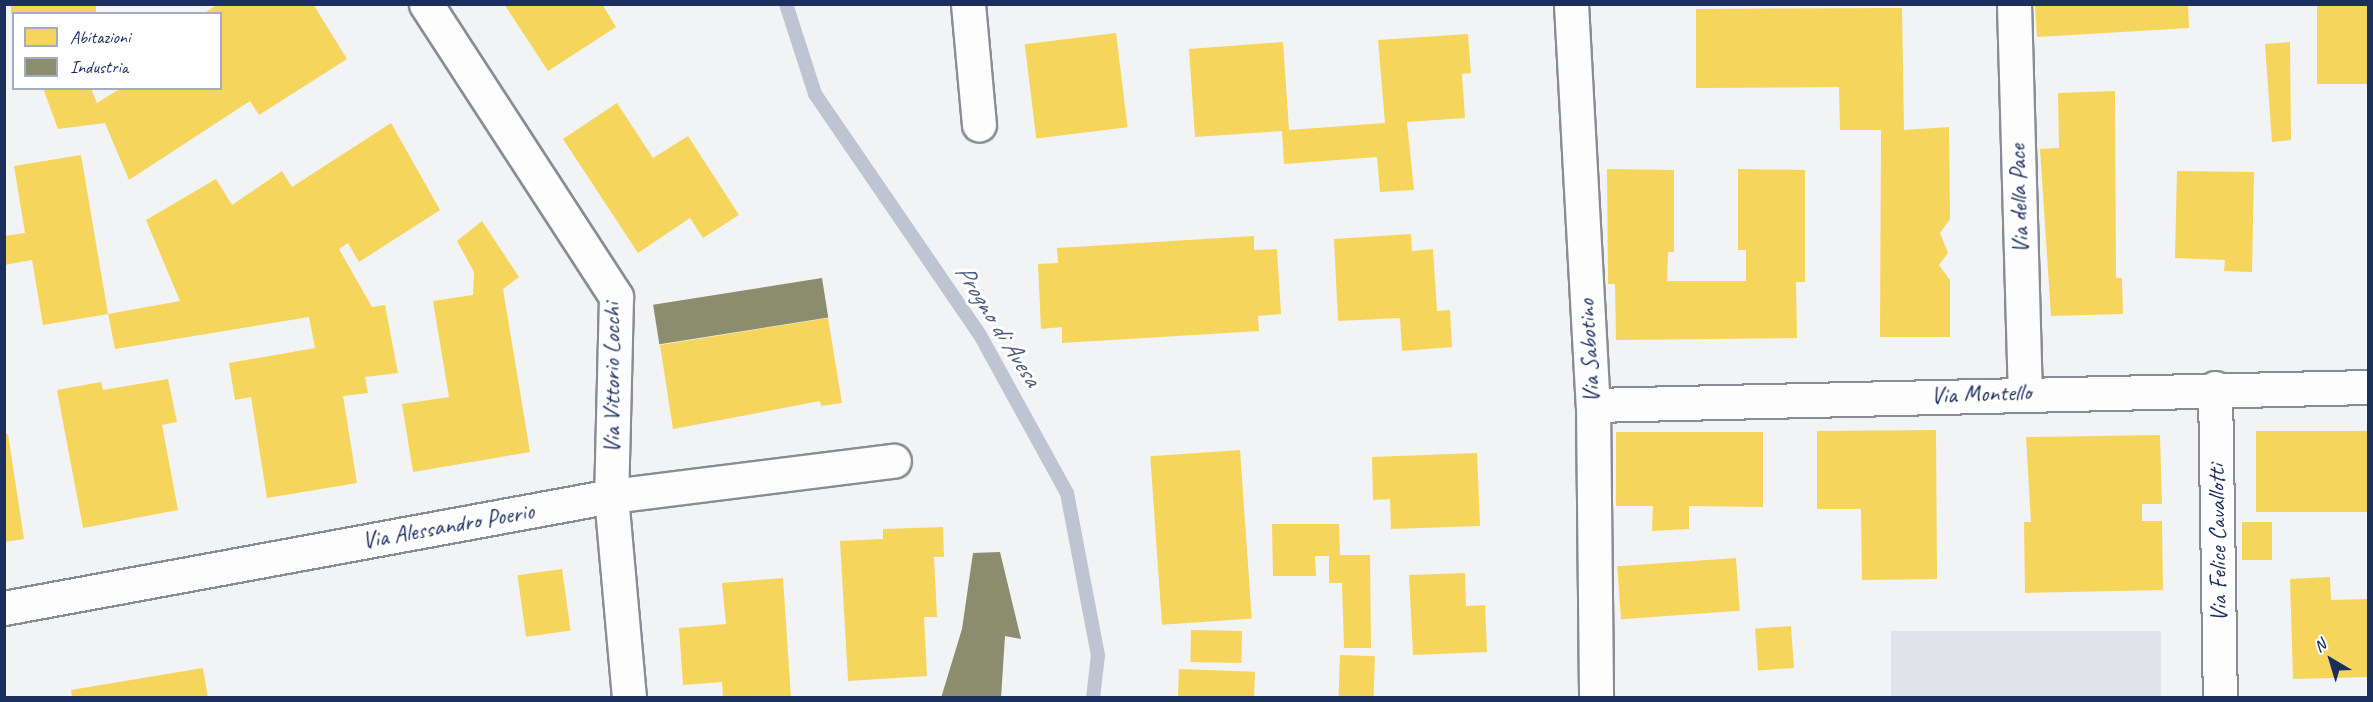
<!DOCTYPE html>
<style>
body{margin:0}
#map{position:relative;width:2373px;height:702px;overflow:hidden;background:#f2f3f4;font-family:Caveat,sans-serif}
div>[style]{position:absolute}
.green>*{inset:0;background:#e0e3e8;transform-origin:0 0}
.homes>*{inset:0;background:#f6d55c;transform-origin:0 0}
.industry>*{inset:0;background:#8c8c6e;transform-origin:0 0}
.stream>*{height:14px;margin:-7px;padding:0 7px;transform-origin:7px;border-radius:7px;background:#bec4d1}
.roads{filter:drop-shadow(2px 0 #888c95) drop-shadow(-2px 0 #888c95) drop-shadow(0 2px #888c95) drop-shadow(0 -2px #888c95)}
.minor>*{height:33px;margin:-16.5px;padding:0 16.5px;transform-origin:16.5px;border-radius:16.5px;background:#fdfdfd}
span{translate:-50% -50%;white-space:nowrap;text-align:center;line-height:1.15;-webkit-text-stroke:6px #fff;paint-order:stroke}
.street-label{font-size:24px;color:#1b2f5e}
.water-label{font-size:26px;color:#4c5c81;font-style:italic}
.frame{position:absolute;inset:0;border:6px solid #1b2f5e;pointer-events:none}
.legend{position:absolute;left:12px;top:12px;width:210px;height:78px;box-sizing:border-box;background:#fff;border:2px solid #a4acbf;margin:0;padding:8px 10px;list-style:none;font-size:18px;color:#1b2f5e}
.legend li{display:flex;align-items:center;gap:12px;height:30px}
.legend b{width:30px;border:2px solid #a4acbf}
.north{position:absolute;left:2301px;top:630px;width:60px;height:60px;-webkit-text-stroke:4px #fff;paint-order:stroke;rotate:322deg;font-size:16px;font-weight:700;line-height:24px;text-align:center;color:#1b2f5e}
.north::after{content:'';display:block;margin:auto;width:21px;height:27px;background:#1b2f5e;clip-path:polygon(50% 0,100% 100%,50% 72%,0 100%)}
</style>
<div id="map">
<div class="green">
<i style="left:2161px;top:631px;width:66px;height:270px;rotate:90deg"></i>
</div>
<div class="homes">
<i style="left:11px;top:4px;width:85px;height:10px"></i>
<i style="clip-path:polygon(218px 4px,313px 4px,347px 59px,259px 115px,250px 101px,129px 180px,105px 123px,58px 129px,43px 88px,91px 88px,97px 103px,121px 88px,220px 88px,220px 14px,203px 14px)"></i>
<i style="clip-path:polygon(504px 4px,602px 4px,616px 27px,548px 71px)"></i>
<i style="left:2317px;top:4px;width:51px;height:80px"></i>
<i style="clip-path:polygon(2035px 5px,2188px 5px,2189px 28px,2037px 37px)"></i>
<i style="clip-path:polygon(1902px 8px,1904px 130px,1949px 127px,1950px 219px,1940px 233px,1948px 253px,1939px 265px,1950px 280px,1950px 337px,1880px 337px,1881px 130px,1840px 130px,1839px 87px,1696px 88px,1696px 9px)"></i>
<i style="left:1116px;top:33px;width:95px;height:92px;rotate:83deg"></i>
<i style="clip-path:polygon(1468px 34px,1471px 73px,1462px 74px,1465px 118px,1407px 122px,1414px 190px,1380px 192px,1377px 157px,1284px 164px,1282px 131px,1195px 137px,1189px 49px,1283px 42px,1289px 130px,1385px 123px,1378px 40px)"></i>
<i style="clip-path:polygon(2290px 42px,2291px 140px,2272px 142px,2265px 44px)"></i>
<i style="clip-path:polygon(2115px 91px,2116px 278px,2122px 278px,2123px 314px,2051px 316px,2040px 149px,2059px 148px,2058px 93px)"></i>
<i style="clip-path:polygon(617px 103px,653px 158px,688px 136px,739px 215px,703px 238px,690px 218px,638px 253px,563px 139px)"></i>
<i style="clip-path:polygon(391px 123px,440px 210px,359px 262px,348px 243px,339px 249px,372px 307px,385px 305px,398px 373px,365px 377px,368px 393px,343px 396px,357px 483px,267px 498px,251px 397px,235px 400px,229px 363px,315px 348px,309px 317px,115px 349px,108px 314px,180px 301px,146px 220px,216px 179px,232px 205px,282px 171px,292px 187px)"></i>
<i style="clip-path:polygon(81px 155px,108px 314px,43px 325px,32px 260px,4px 265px,4px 236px,25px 233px,14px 166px)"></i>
<i style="clip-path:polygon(1607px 169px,1674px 170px,1674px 252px,1668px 252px,1667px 281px,1746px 281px,1746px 250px,1738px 250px,1738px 169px,1805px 170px,1805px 282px,1796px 282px,1797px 338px,1616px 340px,1615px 284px,1608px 284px)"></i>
<i style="clip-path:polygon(2177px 171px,2254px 172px,2252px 272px,2224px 271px,2225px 260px,2175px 258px)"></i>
<i style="clip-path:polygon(482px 221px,519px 277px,503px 289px,530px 452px,413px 472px,402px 404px,449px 397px,433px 301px,473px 295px,474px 272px,457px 241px)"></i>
<i style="clip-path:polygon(1411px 234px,1412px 251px,1433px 249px,1437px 311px,1450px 310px,1452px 347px,1402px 351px,1400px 318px,1338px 321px,1334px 239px)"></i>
<i style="clip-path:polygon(1254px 236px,1254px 250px,1277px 249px,1281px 314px,1258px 316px,1259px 331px,1062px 343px,1062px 327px,1041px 329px,1038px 264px,1058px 263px,1057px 248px)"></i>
<i style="clip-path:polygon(828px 318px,842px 403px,821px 406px,820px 401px,673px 429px,660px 345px)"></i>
<i style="clip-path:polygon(168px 379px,177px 422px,162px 425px,178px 510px,83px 528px,57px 390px,101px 382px,103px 390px)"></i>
<i style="clip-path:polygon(1936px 430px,1937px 579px,1862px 580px,1861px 509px,1817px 509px,1817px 431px)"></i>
<i style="left:2368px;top:431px;width:81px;height:112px;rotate:90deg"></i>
<i style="clip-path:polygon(1616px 432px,1763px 432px,1763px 507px,1689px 506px,1689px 529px,1652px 531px,1653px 506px,1616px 506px)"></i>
<i style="clip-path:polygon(8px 434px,24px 539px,4px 542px,4px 435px)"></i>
<i style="clip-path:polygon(2160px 435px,2162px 504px,2142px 504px,2142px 521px,2162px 521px,2163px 590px,2025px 593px,2024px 522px,2031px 522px,2026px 437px)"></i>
<i style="left:1240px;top:450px;width:169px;height:90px;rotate:86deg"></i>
<i style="clip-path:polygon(1477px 453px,1480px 526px,1391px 529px,1390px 499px,1373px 500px,1372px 457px)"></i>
<i style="left:2242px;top:522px;width:30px;height:38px"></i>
<i style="clip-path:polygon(1272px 524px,1339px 524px,1340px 555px,1370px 555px,1371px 648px,1344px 648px,1342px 583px,1329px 583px,1329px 556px,1315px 556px,1316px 576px,1273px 576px)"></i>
<i style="clip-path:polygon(943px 527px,944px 557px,934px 557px,937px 617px,924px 617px,927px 676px,848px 681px,840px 541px,883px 539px,883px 529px)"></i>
<i style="left:1736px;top:558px;width:53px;height:119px;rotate:86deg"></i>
<i style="left:562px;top:569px;width:62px;height:45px;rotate:82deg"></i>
<i style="clip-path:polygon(1465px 573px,1466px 606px,1485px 605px,1487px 652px,1413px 655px,1409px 575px)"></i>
<i style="clip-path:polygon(2330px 577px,2331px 600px,2368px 599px,2368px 677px,2293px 679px,2290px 579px)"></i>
<i style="clip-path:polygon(783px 578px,791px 698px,723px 698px,722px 682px,683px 685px,679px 628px,726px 624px,722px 583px)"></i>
<i style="left:1791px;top:626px;width:42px;height:36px;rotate:86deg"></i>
<i style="left:1191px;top:630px;width:51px;height:32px;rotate:1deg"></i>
<i style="left:1340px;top:655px;width:35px;height:43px;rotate:2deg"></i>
<i style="clip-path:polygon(203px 668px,208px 698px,72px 698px,71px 690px)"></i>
<i style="left:1179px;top:669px;width:76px;height:29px;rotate:2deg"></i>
</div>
<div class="industry">
<i style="left:822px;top:278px;width:40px;height:171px;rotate:81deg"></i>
<i style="clip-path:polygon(1000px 552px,1021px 639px,1005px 636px,1001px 698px,941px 698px,962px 629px,973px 553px)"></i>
</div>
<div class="stream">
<i style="left:786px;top:4px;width:95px;rotate:72.1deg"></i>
<i style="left:815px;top:94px;width:292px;rotate:55.6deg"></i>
<i style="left:980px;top:335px;width:180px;rotate:61.2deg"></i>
<i style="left:1067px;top:493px;width:165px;rotate:79.2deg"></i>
<i style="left:1098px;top:655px;width:43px;rotate:96.6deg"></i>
</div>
<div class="roads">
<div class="minor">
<i style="left:426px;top:4px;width:349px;rotate:57deg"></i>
<i style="left:616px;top:297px;width:199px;rotate:91.4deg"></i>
<i style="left:611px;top:496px;width:203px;rotate:84.9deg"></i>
<i style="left:968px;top:4px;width:121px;rotate:84.8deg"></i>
<i style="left:1571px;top:4px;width:402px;rotate:86.9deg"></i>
<i style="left:1593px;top:405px;width:293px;rotate:89.4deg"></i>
<i style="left:2014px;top:4px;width:389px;rotate:88.4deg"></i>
<i style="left:2215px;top:388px;width:310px;rotate:89.1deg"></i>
<i style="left:1593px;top:405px;width:775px;rotate:-1.33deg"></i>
<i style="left:4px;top:608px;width:617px;rotate:-10.45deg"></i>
<i style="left:611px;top:496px;width:285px;rotate:-7.1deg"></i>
</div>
</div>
<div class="street-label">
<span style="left:2019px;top:199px;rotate:-92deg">Via della Pace</span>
<span style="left:1589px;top:351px;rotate:-93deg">Via Sabotino</span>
<span style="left:612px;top:378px;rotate:-90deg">Via Vittorio Locchi</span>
<span style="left:1981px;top:394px;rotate:-2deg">Via Montello</span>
<span style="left:448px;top:526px;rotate:-10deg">Via Alessandro Poerio</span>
<span style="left:2218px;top:543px;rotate:-91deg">Via Felice Cavallotti</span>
</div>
<div class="water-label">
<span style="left:998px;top:325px;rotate:58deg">Progno di Avesa</span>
</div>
<div class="frame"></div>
<ul class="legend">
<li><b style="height:16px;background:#f6d55c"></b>Abitazioni</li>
<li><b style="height:16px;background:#8c8c6e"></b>Industria</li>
</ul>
<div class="north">N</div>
</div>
